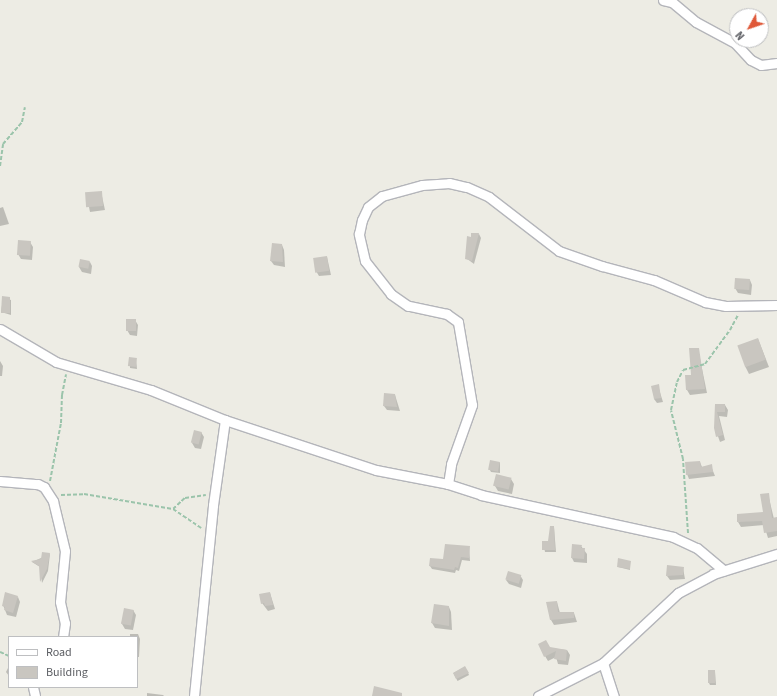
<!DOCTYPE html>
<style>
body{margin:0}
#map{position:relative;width:777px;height:696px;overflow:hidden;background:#edece4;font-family:"Source Sans 3",sans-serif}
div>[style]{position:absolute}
.shadow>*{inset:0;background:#0003;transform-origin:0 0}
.building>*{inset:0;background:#c9c6c0;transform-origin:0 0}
.path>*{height:2px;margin-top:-1px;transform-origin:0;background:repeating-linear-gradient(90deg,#9bc4ab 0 4px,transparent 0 6px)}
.roads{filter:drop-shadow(1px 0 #b4b5ba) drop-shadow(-1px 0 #b4b5ba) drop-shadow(0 1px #b4b5ba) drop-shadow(0 -1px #b4b5ba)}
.minor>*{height:9px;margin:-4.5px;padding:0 4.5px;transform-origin:4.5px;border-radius:4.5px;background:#fff}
span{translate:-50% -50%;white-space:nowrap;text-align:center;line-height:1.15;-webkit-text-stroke:3px #fff;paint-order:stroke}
.legend{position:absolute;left:8px;top:636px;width:130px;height:52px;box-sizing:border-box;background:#fff;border:1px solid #bebfc1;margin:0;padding:5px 7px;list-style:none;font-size:12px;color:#5c5e63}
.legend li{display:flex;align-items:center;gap:8px;height:20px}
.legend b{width:20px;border:1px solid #bebfc1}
.north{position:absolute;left:729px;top:8px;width:40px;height:40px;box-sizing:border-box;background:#fff;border:1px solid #bebfc1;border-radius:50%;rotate:230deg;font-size:11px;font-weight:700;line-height:16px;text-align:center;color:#5c5e63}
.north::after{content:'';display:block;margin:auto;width:14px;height:18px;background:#df5838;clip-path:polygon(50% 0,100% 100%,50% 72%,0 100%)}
</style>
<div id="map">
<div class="shadow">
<i style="clip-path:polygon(101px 192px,105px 210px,90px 212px,86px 193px)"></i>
<i style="clip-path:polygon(3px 207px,9px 224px,0 226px,0 208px)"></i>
<i style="clip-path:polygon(479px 234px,481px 238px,474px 264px,466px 258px,471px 238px)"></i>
<i style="clip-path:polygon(30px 242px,33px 247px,32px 260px,21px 259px,18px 254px)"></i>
<i style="clip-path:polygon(282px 245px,284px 250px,285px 267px,274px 265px,271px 261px)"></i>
<i style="clip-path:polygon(327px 257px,331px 275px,319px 276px,316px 271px)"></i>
<i style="clip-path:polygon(90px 262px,92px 266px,91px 274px,82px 272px,79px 267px)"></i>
<i style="clip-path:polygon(750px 280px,752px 285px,751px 295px,738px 293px,735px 288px)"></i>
<i style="clip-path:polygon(3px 298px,11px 300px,11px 315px,1px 312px)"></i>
<i style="clip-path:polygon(135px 320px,138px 325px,137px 336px,130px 335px,127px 330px)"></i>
<i style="clip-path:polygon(758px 339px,769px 367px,749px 374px,745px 366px)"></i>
<i style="clip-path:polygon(698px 349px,707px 393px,690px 395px,687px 390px)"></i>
<i style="clip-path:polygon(130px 358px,136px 359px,137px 369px,130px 368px)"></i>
<i style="clip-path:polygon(0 361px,3px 366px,2px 376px,0 376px)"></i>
<i style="clip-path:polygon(658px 386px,663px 402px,657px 403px,654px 399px)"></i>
<i style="clip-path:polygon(395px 395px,400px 411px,387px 410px,384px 406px)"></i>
<i style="clip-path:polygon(716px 405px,725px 405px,728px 410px,727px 417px,719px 416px,725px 440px,720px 442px,715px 428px)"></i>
<i style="clip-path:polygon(201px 432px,204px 437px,201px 449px,195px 448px,192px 443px)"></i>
<i style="clip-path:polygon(500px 462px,500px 473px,491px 472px,490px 470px)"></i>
<i style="clip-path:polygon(700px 462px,702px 467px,711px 466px,715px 476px,689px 479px,687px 474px)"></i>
<i style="clip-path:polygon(511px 479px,514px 484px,512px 494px,498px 491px,495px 486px)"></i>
<i style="clip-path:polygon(768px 494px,774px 519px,777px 518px,777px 536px,768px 538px,764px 525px,741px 527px,738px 522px,764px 513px)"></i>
<i style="clip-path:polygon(554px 527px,556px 552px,545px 552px,543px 542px,549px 542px)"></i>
<i style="clip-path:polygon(581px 546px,587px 554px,587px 563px,574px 562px,572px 558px)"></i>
<i style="clip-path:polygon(469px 547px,470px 561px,462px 560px,459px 571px,456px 570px,455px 573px,432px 569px,430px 566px)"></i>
<i style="clip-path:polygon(50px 554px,48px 571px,42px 583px,40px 567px,32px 562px)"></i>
<i style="clip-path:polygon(630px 561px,630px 570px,618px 567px)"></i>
<i style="clip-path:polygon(683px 568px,685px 579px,670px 580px,667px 576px)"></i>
<i style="clip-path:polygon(520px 575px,523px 580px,521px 588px,509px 584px,506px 580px)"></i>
<i style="clip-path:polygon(270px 593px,275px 609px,268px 611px,262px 603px)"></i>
<i style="clip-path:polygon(18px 597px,20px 602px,16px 617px,7px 615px,3px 605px)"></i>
<i style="clip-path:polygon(557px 602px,560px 613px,574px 613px,577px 622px,554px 625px,551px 620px)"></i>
<i style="clip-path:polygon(449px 607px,451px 612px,452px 630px,435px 628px,432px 623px)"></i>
<i style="clip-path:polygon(133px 610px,136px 615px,133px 630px,125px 629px,122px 624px)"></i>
<i style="clip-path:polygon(130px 634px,138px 634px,140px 639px,139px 657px,137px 657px,137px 637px,130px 637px)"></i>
<i style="clip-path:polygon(549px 648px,567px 650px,570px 655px,568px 665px,558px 664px,556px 657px,548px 661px,545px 656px)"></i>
<i style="left:465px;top:667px;width:9px;height:13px;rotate:63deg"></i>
<i style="clip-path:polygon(8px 668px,9px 669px,9px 676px,6px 672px)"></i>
<i style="clip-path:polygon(715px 671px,716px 685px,710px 685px,709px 683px)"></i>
<i style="clip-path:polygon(147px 693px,163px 695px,164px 696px,147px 696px)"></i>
</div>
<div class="building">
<i style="left:102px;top:191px;width:15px;height:17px;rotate:86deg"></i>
<i style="clip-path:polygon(471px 233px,479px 233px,472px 261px,465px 259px,467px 236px,471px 237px)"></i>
<i style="left:18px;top:240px;width:13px;height:15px;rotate:4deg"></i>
<i style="clip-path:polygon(272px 243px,282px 244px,283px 262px,270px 261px)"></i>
<i style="left:327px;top:256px;width:15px;height:14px;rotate:82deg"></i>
<i style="left:80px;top:259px;width:10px;height:8px;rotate:11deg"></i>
<i style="left:735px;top:278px;width:15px;height:11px;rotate:4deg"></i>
<i style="clip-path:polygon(2px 296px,10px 297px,10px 313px,1px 313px)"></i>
<i style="left:126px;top:319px;width:10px;height:12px"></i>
<i style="left:758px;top:338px;width:23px;height:22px;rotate:70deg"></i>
<i style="clip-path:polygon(689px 348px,699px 348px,705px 389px,686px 390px,685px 375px,691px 375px)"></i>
<i style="left:129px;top:357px;width:8px;height:9px;rotate:7deg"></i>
<i style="clip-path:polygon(659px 384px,661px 398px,654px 399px,651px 386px)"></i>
<i style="clip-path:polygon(384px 393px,395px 394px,397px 407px,383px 406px)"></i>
<i style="clip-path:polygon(715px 404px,725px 404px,725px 412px,717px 412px,723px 435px,716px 437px,714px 428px)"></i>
<i style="left:194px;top:430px;width:8px;height:13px;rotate:14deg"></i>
<i style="left:490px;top:460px;width:10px;height:10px;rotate:11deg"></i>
<i style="clip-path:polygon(700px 461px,701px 467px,712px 464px,713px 472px,686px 475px,685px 462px)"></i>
<i style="left:496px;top:474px;width:16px;height:12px;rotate:14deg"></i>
<i style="clip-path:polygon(769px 493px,772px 518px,777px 517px,777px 531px,764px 533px,762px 521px,737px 522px,737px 514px,763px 512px,760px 494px)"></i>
<i style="clip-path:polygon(550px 526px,554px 526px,555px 550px,542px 550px,542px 541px,548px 541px)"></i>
<i style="clip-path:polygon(445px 544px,470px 546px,469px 558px,461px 557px,458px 568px,455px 567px,454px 570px,429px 566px,430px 558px,443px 559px)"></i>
<i style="clip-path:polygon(572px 544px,582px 545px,581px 548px,585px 548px,584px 559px,571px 558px)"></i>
<i style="clip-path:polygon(42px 552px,50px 553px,47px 569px,40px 582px,39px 566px,31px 561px,41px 559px)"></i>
<i style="clip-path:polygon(618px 558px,631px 561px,630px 569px,617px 567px)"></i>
<i style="clip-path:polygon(667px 565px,684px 567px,683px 575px,666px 576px)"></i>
<i style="left:508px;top:571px;width:14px;height:9px;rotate:17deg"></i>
<i style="clip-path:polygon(5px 592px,18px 596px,13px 613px,4px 610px,5px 607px,2px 606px)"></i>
<i style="clip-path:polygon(270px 592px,273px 605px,265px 606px,264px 603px,261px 604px,259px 594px)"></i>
<i style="clip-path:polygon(557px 601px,558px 612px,574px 612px,574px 618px,550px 620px,546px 602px)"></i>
<i style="clip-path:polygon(434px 604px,449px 606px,449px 626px,431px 623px)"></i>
<i style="left:124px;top:608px;width:10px;height:16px;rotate:11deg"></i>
<i style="clip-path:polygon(546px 640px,550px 647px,567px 650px,566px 661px,554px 659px,556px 651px,544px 657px,538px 644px)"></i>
<i style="clip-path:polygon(465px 666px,469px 673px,456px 679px,453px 673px)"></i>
<i style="left:708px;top:670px;width:7px;height:13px"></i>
<i style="clip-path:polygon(374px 686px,402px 693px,402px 696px,372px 696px)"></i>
</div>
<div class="path">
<i style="left:0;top:166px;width:22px;rotate:-82deg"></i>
<i style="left:3px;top:144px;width:29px;rotate:-49deg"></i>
<i style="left:22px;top:122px;width:15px;rotate:-79deg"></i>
<i style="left:50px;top:481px;width:59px;rotate:-79.3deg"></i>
<i style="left:61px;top:423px;width:28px;rotate:-88deg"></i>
<i style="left:62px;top:395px;width:21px;rotate:-79deg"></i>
<i style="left:61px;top:495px;width:23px;rotate:-2deg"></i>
<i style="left:84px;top:494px;width:90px;rotate:9.6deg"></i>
<i style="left:173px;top:509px;width:34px;rotate:34deg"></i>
<i style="left:173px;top:509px;width:16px;rotate:-43deg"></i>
<i style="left:185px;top:498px;width:21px;rotate:-8deg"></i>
<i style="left:688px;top:533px;width:74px;rotate:-93.9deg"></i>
<i style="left:683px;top:459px;width:50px;rotate:-103.8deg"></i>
<i style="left:671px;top:410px;width:29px;rotate:-78deg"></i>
<i style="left:677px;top:382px;width:13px;rotate:-63deg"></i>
<i style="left:683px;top:370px;width:23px;rotate:-15deg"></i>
<i style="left:705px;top:364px;width:42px;rotate:-53.7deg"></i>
<i style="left:730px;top:330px;width:17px;rotate:-62deg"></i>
<i style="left:0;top:652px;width:10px;rotate:24deg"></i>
</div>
<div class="roads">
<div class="minor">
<i style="left:663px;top:0;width:9px;rotate:13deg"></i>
<i style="left:672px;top:2px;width:31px;rotate:40deg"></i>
<i style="left:696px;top:22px;width:44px;rotate:28.3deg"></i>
<i style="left:735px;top:43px;width:23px;rotate:47deg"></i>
<i style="left:751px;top:60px;width:11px;rotate:27deg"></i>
<i style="left:761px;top:65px;width:16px;rotate:-7deg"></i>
<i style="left:0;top:329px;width:65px;rotate:30.5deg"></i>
<i style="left:56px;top:362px;width:99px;rotate:16.4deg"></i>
<i style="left:151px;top:390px;width:80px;rotate:22.1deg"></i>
<i style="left:225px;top:420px;width:159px;rotate:18.3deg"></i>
<i style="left:376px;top:470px;width:73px;rotate:11deg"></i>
<i style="left:448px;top:484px;width:35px;rotate:18deg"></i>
<i style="left:481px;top:495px;width:197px;rotate:12.3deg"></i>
<i style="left:673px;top:537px;width:26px;rotate:25deg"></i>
<i style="left:697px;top:548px;width:35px;rotate:40deg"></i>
<i style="left:0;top:481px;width:38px;rotate:5deg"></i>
<i style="left:38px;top:484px;width:7px;rotate:27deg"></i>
<i style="left:44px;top:487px;width:17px;rotate:57deg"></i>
<i style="left:53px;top:501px;width:51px;rotate:76.5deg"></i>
<i style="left:65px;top:551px;width:51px;rotate:95.6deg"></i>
<i style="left:60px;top:602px;width:22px;rotate:77deg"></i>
<i style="left:65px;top:623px;width:14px;rotate:98deg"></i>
<i style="left:448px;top:484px;width:20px;rotate:-81deg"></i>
<i style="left:451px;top:464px;width:63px;rotate:-70.4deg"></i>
<i style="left:472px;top:405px;width:84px;rotate:-99.6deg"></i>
<i style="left:458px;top:322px;width:14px;rotate:-144deg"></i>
<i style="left:447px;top:314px;width:40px;rotate:-168deg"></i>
<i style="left:408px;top:306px;width:21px;rotate:-145deg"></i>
<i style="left:391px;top:294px;width:42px;rotate:-128.2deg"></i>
<i style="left:365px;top:261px;width:28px;rotate:-103deg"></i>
<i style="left:359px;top:234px;width:14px;rotate:-78deg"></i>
<i style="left:362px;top:220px;width:14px;rotate:-65deg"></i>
<i style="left:368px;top:207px;width:18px;rotate:-38deg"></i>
<i style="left:382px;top:196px;width:41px;rotate:-15.4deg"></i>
<i style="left:422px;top:185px;width:27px;rotate:-4deg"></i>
<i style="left:449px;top:183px;width:18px;rotate:13deg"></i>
<i style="left:467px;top:187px;width:24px;rotate:24deg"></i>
<i style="left:489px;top:197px;width:88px;rotate:37.6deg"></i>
<i style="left:559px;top:251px;width:46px;rotate:19.2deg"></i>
<i style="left:602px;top:266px;width:54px;rotate:15.1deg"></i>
<i style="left:654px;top:280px;width:56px;rotate:23.3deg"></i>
<i style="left:705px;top:302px;width:21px;rotate:11deg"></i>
<i style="left:726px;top:306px;width:51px;rotate:-1.1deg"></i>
<i style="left:603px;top:663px;width:35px;rotate:72deg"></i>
<i style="left:33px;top:687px;width:9px;rotate:77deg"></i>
<i style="left:194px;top:696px;width:192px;rotate:-84.3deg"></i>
<i style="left:213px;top:505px;width:86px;rotate:-82deg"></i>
<i style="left:538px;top:696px;width:73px;rotate:-26.9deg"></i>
<i style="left:603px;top:663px;width:103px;rotate:-43deg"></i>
<i style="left:678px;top:593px;width:40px;rotate:-28deg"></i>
<i style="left:713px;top:574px;width:67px;rotate:-17.4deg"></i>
</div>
</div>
<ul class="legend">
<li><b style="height:5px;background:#fff"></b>Road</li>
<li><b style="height:11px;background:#c9c6c0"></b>Building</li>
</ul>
<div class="north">N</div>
</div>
